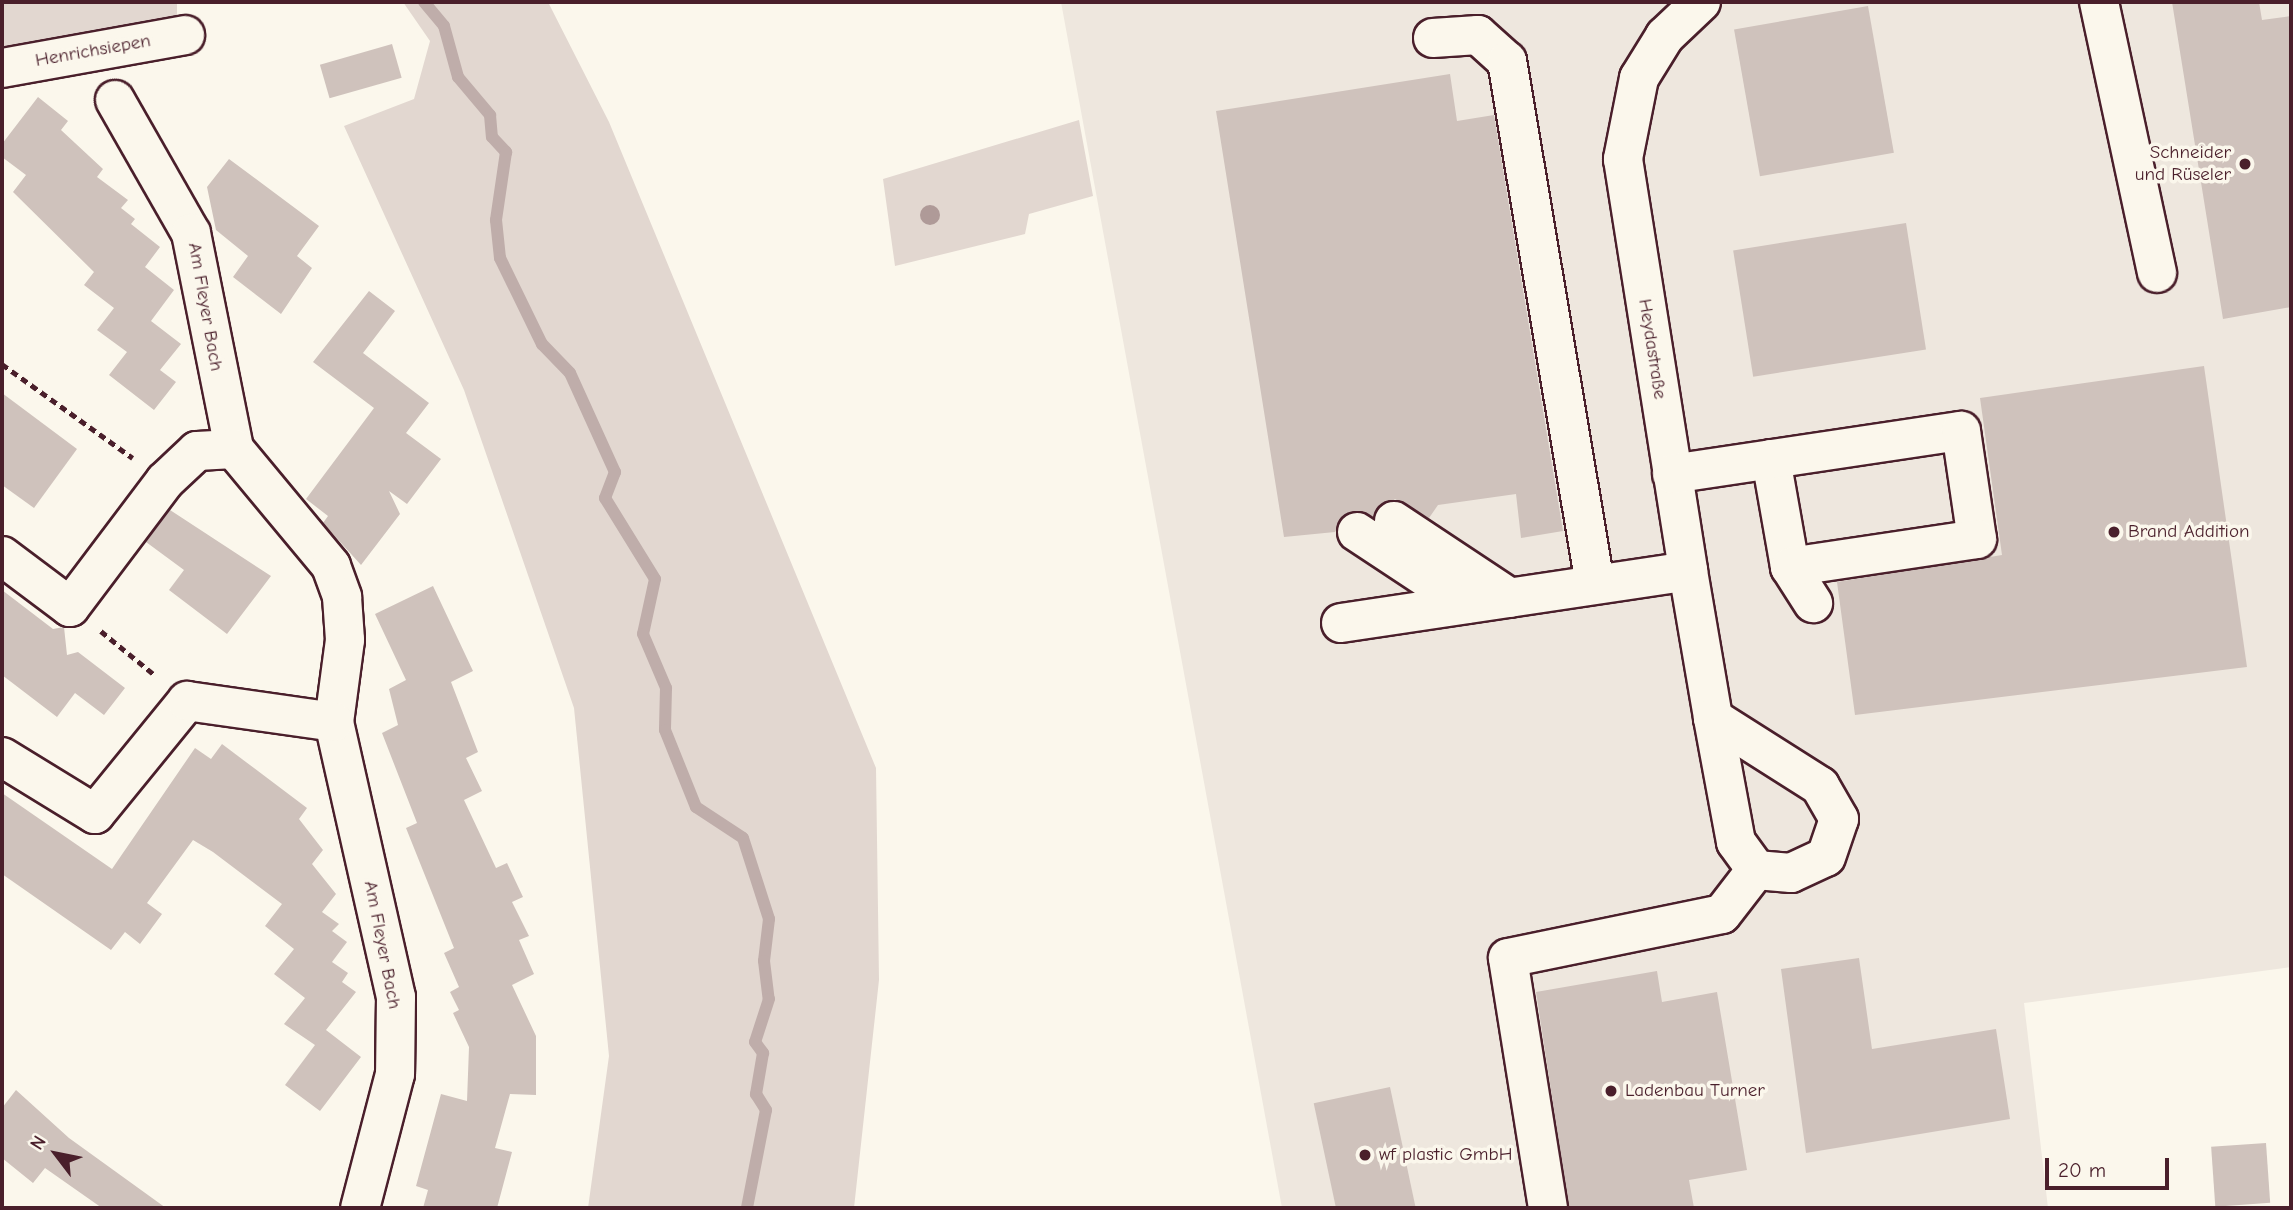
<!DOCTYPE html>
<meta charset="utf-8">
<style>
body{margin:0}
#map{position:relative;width:2293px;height:1210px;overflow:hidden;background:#fbf7ec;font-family:"Comic Neue",sans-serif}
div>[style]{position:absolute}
.built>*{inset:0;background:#eee7de}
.green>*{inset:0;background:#e2d7d0}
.stream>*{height:12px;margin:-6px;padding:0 6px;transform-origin:6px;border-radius:6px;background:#bfadaa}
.building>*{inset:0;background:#cfc2bc;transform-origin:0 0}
.path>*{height:4.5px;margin-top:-2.25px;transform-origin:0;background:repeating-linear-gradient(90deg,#4a1f2b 0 7px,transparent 0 12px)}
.roads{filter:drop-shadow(2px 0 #4a1f2b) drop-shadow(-2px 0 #4a1f2b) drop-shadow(0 2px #4a1f2b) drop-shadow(0 -2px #4a1f2b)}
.minor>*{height:38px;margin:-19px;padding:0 19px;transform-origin:19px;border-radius:19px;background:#fbf7ec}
.trees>*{width:20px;height:20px;margin:-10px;border-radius:50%;background:#af9a98}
.dots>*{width:19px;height:19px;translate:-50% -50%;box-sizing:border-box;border:4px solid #fbf7ec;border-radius:50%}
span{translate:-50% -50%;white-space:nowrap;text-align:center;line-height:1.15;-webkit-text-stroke:7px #fbf7ec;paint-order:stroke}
.street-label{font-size:19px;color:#4a1f2b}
.poi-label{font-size:19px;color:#4a1f2b}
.right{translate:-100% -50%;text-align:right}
.left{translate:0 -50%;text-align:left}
.frame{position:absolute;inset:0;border:4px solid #4a1f2b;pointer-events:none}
.north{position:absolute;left:21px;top:1119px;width:70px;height:70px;-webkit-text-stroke:5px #fbf7ec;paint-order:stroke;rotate:302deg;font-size:19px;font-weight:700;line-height:28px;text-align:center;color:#4a1f2b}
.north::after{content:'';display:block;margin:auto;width:24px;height:32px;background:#4a1f2b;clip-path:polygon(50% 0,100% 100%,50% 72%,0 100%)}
.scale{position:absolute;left:2045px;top:1158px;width:124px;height:32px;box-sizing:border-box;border:4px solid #4a1f2b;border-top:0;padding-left:9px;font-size:21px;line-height:24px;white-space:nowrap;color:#4a1f2b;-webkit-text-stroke:5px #fbf7ec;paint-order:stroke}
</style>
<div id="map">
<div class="built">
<i style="clip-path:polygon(1061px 2px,2291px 2px,2291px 967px,2024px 1003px,2048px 1208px,1282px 1208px)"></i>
</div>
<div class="green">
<i style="clip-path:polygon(2px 2px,177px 2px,177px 22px,2px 48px)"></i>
<i style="clip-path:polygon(403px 2px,548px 2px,609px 122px,876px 768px,879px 980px,854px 1208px,588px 1208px,609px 1056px,574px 708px,464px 390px,344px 126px,414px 99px,430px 41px)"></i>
<i style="clip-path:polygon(1079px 120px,1093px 196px,1029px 214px,1025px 234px,895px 266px,883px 179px)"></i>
</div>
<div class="stream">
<i style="left:424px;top:2px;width:31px;rotate:50deg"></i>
<i style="left:444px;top:26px;width:53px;rotate:74.6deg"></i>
<i style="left:458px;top:77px;width:50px;rotate:49.9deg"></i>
<i style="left:490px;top:115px;width:22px;rotate:85deg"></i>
<i style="left:492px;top:137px;width:21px;rotate:47deg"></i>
<i style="left:506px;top:152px;width:69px;rotate:98.4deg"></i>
<i style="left:496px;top:220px;width:38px;rotate:84deg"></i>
<i style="left:500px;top:258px;width:96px;rotate:64deg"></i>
<i style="left:542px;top:344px;width:40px;rotate:46deg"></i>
<i style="left:570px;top:373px;width:109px;rotate:65.6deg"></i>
<i style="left:615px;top:472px;width:28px;rotate:111deg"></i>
<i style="left:605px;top:498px;width:95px;rotate:58.3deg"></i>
<i style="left:655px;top:579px;width:56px;rotate:102.3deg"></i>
<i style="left:643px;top:634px;width:59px;rotate:66.9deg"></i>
<i style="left:666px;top:688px;width:42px;rotate:91.4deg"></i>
<i style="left:665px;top:730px;width:83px;rotate:68.1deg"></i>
<i style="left:696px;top:807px;width:56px;rotate:33.4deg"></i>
<i style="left:743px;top:838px;width:85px;rotate:72.2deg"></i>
<i style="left:769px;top:919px;width:42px;rotate:96.8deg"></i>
<i style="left:764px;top:961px;width:38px;rotate:83deg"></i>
<i style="left:769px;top:999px;width:45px;rotate:108deg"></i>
<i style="left:755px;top:1042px;width:14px;rotate:54deg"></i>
<i style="left:763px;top:1053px;width:42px;rotate:99.7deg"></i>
<i style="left:756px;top:1094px;width:19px;rotate:58deg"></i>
<i style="left:766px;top:1110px;width:100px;rotate:101deg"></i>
</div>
<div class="building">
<i style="clip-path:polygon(2172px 2px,2259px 2px,2262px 20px,2291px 16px,2291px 307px,2223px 319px)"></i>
<i style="left:1868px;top:6px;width:149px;height:136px;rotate:80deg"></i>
<i style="left:392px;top:44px;width:35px;height:75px;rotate:74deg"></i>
<i style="clip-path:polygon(1450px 74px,1457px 121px,1494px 115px,1563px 531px,1521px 538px,1516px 494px,1438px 505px,1429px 518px,1395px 499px,1373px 516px,1347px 513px,1335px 532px,1284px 537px,1216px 111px)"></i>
<i style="clip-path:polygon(38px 97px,68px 121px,61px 130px,103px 169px,97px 177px,128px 200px,121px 208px,135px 219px,131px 224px,160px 247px,145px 267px,174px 290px,151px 321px,181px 344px,160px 370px,176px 382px,154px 410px,109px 375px,127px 352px,97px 330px,114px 308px,84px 285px,94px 272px,13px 192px,26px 175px,2px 157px,2px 144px)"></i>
<i style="clip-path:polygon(229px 159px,319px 226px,297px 256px,312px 268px,281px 314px,233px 277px,248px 256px,216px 230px,207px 187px)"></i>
<i style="left:1906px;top:223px;width:128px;height:175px;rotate:81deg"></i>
<i style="clip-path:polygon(369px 291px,395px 311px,363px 353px,429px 403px,406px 433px,441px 459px,407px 504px,389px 491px,400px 514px,361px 565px,323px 523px,328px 516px,306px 499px,374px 408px,313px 362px)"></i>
<i style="clip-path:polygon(2204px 366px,2247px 667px,1855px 715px,1837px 582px,2002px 555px,1980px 398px)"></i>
<i style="clip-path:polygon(2px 393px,77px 449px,34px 508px,2px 485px)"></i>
<i style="clip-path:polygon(170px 510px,271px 576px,227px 634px,169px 590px,184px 570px,146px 542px)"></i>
<i style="clip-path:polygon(433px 586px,473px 671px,451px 682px,478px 752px,466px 758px,482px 791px,464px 800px,496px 868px,507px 863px,523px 897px,512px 902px,529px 936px,519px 940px,534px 974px,512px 985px,536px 1036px,536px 1095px,510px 1094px,495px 1148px,512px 1152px,497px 1208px,423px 1208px,428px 1190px,416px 1186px,441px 1094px,467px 1101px,469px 1047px,453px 1013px,459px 1010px,450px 992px,459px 987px,444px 953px,454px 948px,406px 828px,417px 823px,382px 733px,398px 725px,389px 689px,406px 680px,375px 614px)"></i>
<i style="clip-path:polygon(2px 590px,53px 629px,64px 627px,67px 655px,78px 652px,125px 688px,104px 715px,75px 693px,57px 717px,2px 675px)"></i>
<i style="clip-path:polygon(222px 744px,307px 808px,299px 819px,323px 850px,312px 864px,336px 894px,322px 912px,339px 924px,332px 931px,347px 942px,332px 962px,348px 973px,342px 982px,356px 992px,326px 1030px,361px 1057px,320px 1111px,285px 1085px,315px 1045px,284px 1024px,305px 998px,274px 974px,294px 949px,265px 926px,282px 904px,213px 852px,193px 840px,147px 903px,162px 914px,140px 944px,125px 932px,111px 950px,2px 874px,2px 793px,112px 869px,195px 748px,211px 759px)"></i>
<i style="clip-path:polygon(1859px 958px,1872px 1049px,1996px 1029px,2010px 1119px,1806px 1153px,1781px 969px)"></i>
<i style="clip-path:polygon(1657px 971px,1662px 1002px,1717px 992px,1747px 1170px,1689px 1180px,1694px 1208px,1569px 1208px,1536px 992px)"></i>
<i style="left:1390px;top:1087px;width:124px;height:78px;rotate:78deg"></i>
<i style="clip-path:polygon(16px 1090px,69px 1138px,166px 1208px,102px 1208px,45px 1168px,33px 1183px,2px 1158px,2px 1108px)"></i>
<i style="left:2266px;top:1143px;width:60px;height:55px;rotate:86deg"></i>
</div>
<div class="path">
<i style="left:2px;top:364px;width:161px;rotate:35.7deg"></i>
<i style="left:101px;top:631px;width:71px;rotate:39.3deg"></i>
</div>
<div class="roads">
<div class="minor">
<i style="left:1701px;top:2px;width:50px;rotate:136.6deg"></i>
<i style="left:1665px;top:36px;width:49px;rotate:121.8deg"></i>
<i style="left:1639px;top:78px;width:83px;rotate:101.2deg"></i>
<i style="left:1623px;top:159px;width:417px;rotate:81deg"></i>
<i style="left:1688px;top:571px;width:149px;rotate:80.3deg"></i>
<i style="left:1713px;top:718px;width:126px;rotate:79.5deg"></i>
<i style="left:1736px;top:842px;width:34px;rotate:54deg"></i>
<i style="left:1756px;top:870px;width:35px;rotate:5deg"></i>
<i style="left:1791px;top:873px;width:38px;rotate:-25deg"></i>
<i style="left:1826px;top:857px;width:40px;rotate:-71.1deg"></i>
<i style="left:1839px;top:819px;width:38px;rotate:-120deg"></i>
<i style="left:1820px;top:786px;width:127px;rotate:-147.6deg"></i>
<i style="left:2099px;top:2px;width:277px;rotate:77.9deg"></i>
<i style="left:1433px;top:38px;width:45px;rotate:-3.8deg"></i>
<i style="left:1478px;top:35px;width:39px;rotate:42deg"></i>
<i style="left:1507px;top:61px;width:530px;rotate:80.45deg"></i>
<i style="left:2px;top:68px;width:186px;rotate:-10.2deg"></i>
<i style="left:115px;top:100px;width:153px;rotate:60.3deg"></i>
<i style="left:191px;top:233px;width:220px;rotate:78.7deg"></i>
<i style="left:1771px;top:459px;width:110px;rotate:80deg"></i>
<i style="left:1790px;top:567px;width:43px;rotate:57.4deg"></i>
<i style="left:1672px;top:474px;width:292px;rotate:-8.5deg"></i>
<i style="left:1961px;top:431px;width:109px;rotate:81.6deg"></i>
<i style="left:1977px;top:539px;width:189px;rotate:171.5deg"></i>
<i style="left:1394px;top:521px;width:139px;rotate:33.6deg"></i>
<i style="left:1357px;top:532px;width:131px;rotate:33.4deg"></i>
<i style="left:2px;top:556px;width:85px;rotate:36.9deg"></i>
<i style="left:70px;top:607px;width:158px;rotate:-53deg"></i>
<i style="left:165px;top:481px;width:44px;rotate:-43.2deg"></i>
<i style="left:197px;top:451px;width:37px;rotate:-3deg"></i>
<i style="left:234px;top:449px;width:152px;rotate:50.3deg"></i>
<i style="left:331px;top:566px;width:33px;rotate:70deg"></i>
<i style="left:342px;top:597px;width:43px;rotate:86deg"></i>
<i style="left:345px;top:640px;width:83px;rotate:97.6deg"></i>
<i style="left:334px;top:722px;width:282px;rotate:77.3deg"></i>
<i style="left:396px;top:997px;width:77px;rotate:90.7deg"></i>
<i style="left:395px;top:1074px;width:138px;rotate:104.6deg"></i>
<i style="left:1341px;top:623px;width:351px;rotate:-8.5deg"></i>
<i style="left:2px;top:757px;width:109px;rotate:31.5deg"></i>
<i style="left:95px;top:814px;width:146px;rotate:-50.8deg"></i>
<i style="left:187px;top:701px;width:148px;rotate:8.1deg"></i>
<i style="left:1548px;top:1208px;width:253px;rotate:-99.1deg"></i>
<i style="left:1508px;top:958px;width:218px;rotate:-11.6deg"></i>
<i style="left:1722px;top:914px;width:56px;rotate:-52.3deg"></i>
</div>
</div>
<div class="trees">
<i style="left:930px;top:215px"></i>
</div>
<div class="dots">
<i style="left:2245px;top:164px;background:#4a1f2b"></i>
<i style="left:2114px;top:532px;background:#4a1f2b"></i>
<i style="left:1611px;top:1091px;background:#4a1f2b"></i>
<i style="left:1365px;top:1155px;background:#4a1f2b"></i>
</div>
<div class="street-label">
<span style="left:93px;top:51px;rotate:-10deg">Henrichsiepen</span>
<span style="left:205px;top:307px;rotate:80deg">Am Fleyer Bach</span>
<span style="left:1652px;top:349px;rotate:81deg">Heydastraße</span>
<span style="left:382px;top:945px;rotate:79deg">Am Fleyer Bach</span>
</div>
<div class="poi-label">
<span class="right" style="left:2231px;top:164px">Schneider<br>und Rüseler</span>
<span class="left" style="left:2128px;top:532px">Brand Addition</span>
<span class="left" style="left:1625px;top:1091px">Ladenbau Turner</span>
<span class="left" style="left:1379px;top:1155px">wf plastic GmbH</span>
</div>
<div class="frame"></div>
<div class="north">N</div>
<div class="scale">20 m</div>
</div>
